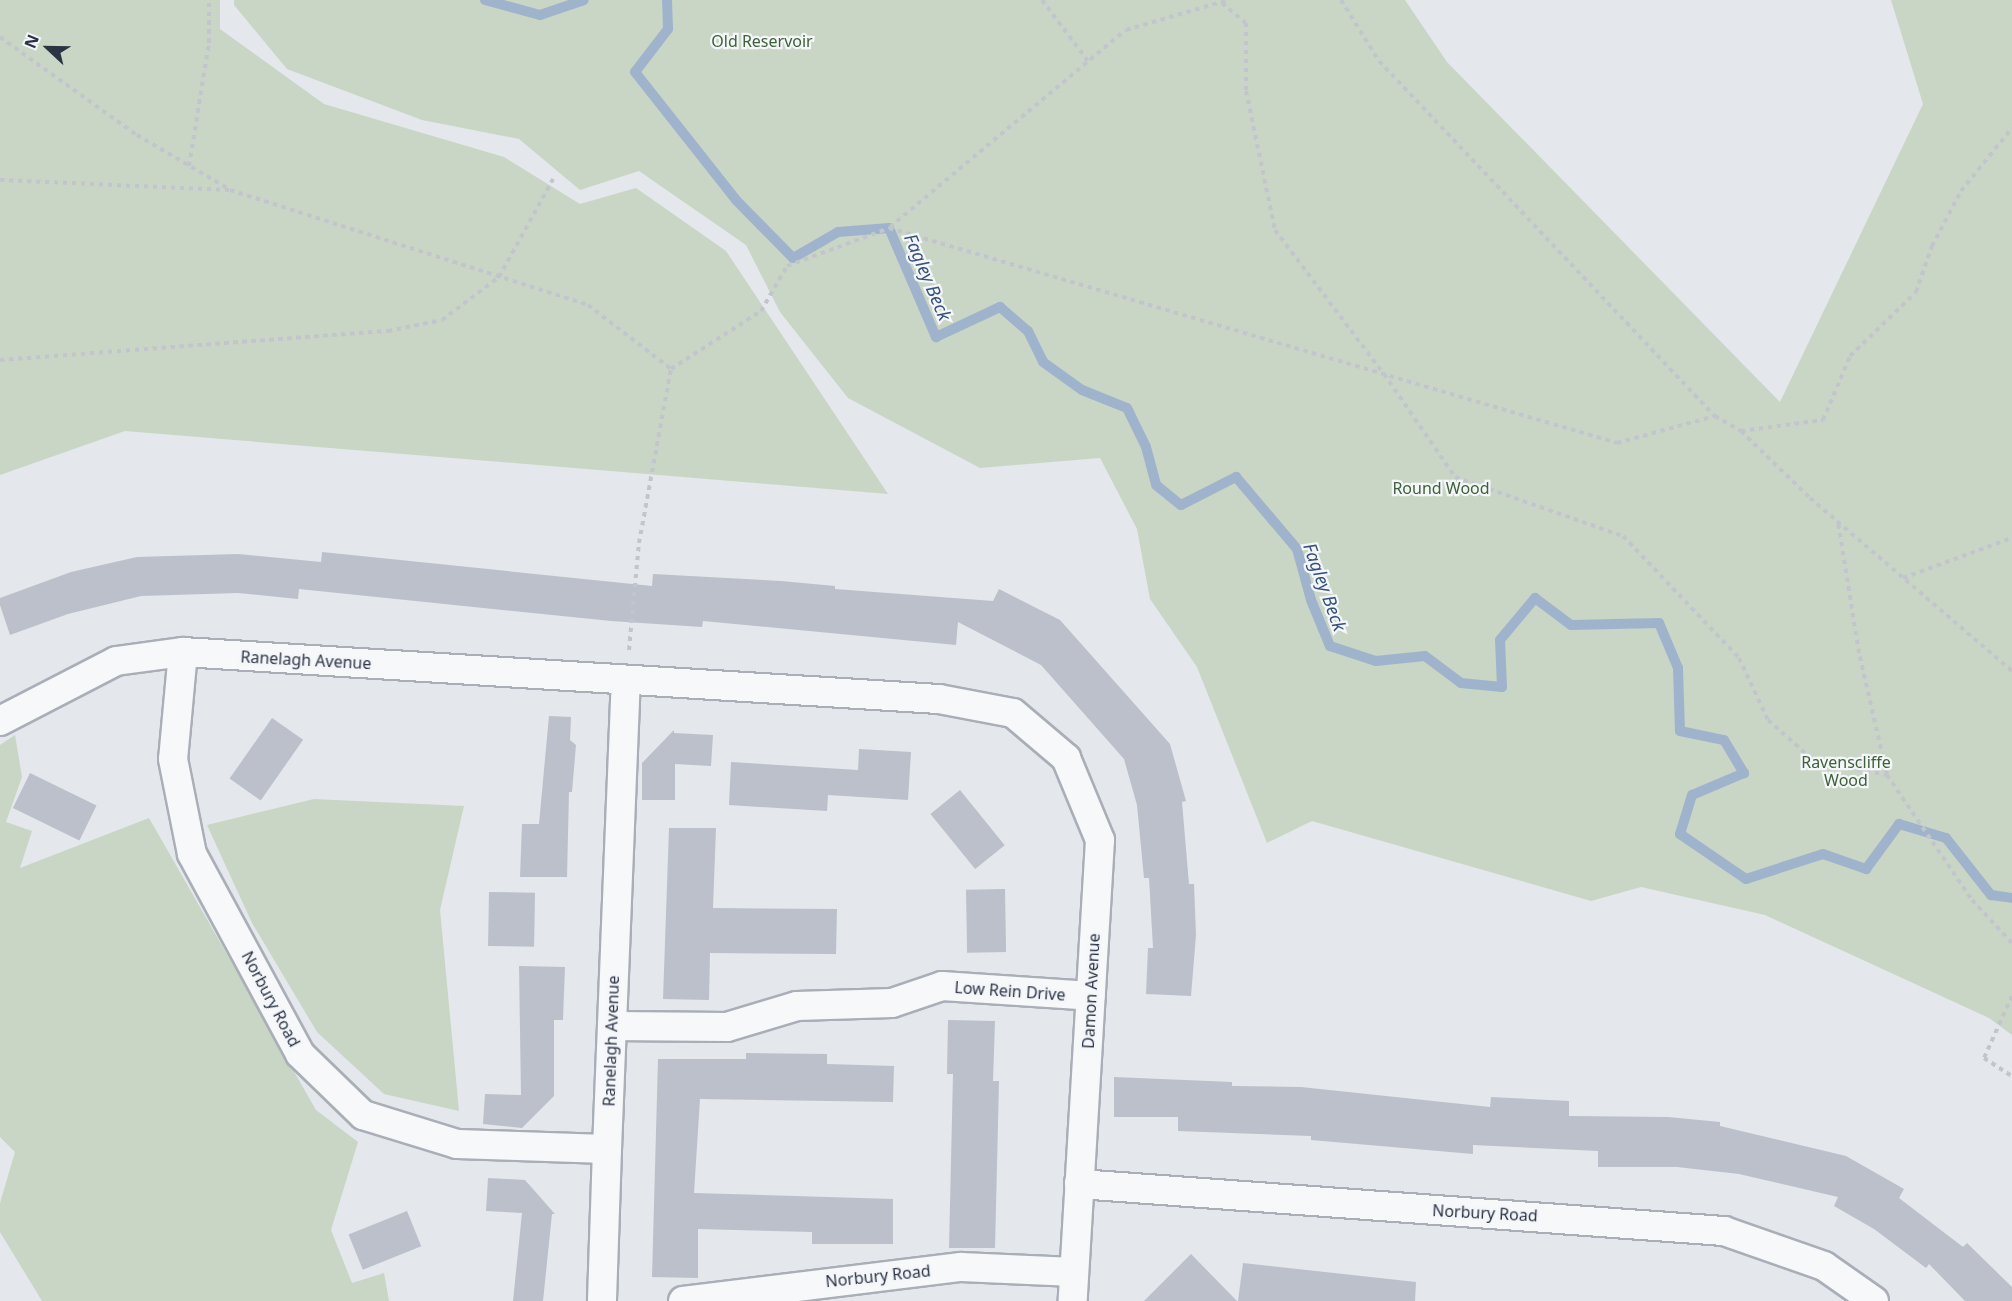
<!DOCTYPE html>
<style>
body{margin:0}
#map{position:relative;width:2012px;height:1301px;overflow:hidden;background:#e4e7ec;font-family:"Noto Sans",sans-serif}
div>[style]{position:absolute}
.green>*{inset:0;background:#c9d6c5}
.stream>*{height:10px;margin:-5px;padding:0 5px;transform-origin:5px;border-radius:5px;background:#9fb4cc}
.building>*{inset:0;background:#bbc0ca;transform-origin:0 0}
.path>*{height:4px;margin-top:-2px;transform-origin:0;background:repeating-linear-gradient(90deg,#c2c5cb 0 4.5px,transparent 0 9px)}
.roads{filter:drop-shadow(2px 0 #a9aeb7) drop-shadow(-2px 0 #a9aeb7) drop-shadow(0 2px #a9aeb7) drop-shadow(0 -2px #a9aeb7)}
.minor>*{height:28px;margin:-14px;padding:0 14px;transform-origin:14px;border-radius:14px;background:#f7f8fa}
span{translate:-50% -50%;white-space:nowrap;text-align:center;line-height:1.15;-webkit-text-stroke:4.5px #f4f6f9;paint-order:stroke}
.park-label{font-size:16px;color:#3f6138}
.street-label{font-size:16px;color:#2b3445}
.water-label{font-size:18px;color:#34527a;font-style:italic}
.north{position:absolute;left:18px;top:18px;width:60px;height:60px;-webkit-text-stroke:4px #f4f6f9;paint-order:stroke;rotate:292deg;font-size:16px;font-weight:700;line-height:24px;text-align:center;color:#2b3445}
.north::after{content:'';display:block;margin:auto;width:21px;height:27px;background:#2b3445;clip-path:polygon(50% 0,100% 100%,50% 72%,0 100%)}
</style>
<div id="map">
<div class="green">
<i style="clip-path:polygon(0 0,220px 0,220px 29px,324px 104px,504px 157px,580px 204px,636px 188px,726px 251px,888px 494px,125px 431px,0 475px)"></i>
<i style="clip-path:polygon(234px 0,1405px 0,1447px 62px,1780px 402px,1923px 104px,1891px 0,2012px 0,2012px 1035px,1989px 1018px,1765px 915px,1641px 887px,1591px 901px,1312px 821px,1267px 843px,1197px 667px,1150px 599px,1137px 529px,1100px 458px,980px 468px,848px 398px,780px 312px,746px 245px,639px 171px,580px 190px,519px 139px,422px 120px,287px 69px,234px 5px)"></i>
<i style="clip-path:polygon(15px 735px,22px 777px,6px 822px,32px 831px,20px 868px,149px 818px,316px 1110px,358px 1142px,331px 1230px,352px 1283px,384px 1273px,389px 1301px,42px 1301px,0 1232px,0 1203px,15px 1152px,0 1137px,0 745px)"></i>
<i style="clip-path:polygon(314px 799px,464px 806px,440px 910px,459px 1111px,384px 1094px,317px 1032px,252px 923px,207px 825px)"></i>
</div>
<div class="stream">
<i style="left:485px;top:0;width:57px;rotate:15.3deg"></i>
<i style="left:540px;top:15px;width:46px;rotate:-18.8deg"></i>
<i style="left:667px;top:0;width:29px;rotate:88deg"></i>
<i style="left:668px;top:29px;width:54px;rotate:127.5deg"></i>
<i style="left:635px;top:72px;width:163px;rotate:51.7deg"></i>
<i style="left:736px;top:200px;width:81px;rotate:45.5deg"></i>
<i style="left:793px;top:258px;width:52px;rotate:-30deg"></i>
<i style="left:838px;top:232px;width:51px;rotate:-4.5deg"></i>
<i style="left:889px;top:228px;width:119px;rotate:66.7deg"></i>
<i style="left:936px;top:337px;width:71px;rotate:-25.1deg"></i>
<i style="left:1000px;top:307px;width:37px;rotate:41deg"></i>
<i style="left:1028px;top:331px;width:34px;rotate:64deg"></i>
<i style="left:1043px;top:362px;width:48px;rotate:35.7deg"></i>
<i style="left:1082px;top:390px;width:48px;rotate:21.8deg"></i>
<i style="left:1127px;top:408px;width:43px;rotate:64deg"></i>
<i style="left:1146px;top:447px;width:39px;rotate:75deg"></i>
<i style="left:1156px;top:485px;width:32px;rotate:39deg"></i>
<i style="left:1181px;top:505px;width:62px;rotate:-27deg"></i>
<i style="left:1236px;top:477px;width:94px;rotate:49.7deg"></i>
<i style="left:1297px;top:549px;width:53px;rotate:74.6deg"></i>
<i style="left:1311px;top:600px;width:50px;rotate:67.6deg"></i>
<i style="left:1330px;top:646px;width:48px;rotate:18.1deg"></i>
<i style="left:1376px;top:661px;width:49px;rotate:-5.8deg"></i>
<i style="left:1425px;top:656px;width:45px;rotate:36.9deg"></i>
<i style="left:1461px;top:683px;width:41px;rotate:5.6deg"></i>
<i style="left:1502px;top:687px;width:47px;rotate:-92.4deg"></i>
<i style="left:1500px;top:640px;width:55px;rotate:-50.2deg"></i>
<i style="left:1535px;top:598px;width:45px;rotate:36.9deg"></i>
<i style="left:1571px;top:625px;width:88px;rotate:-1.3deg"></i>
<i style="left:1659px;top:623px;width:49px;rotate:67.1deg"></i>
<i style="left:1678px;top:668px;width:63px;rotate:88.2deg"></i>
<i style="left:1680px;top:731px;width:45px;rotate:11.6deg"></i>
<i style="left:1724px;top:740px;width:39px;rotate:59deg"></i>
<i style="left:1744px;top:773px;width:56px;rotate:157.1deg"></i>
<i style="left:1692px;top:795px;width:41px;rotate:107.1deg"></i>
<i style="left:1680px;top:834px;width:80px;rotate:34.3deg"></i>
<i style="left:1746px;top:879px;width:81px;rotate:-18deg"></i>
<i style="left:1823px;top:854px;width:46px;rotate:19.2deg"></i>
<i style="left:1866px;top:869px;width:56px;rotate:-53.7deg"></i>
<i style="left:1899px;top:824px;width:49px;rotate:16.6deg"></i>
<i style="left:1946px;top:838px;width:73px;rotate:51.7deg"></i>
<i style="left:1991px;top:895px;width:21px;rotate:8deg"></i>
</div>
<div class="building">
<i style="clip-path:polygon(322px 552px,652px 586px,653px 574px,781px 581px,835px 586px,835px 589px,993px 601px,999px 589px,1060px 620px,1170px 744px,1186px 801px,1182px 802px,1189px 884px,1194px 884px,1196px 935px,1191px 996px,1146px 994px,1148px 948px,1153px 948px,1149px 878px,1144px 878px,1137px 805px,1124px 759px,1041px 665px,958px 622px,956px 645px,703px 621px,702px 627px,611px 621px,299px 589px,298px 599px,238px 593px,141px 596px,68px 614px,10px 635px,0 605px,0 598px,71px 572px,137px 557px,238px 554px,321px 562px)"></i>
<i style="clip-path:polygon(549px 716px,571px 717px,570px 740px,576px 745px,572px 792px,569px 792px,567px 877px,520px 877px,522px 824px,539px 824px)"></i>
<i style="left:272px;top:718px;width:38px;height:74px;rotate:35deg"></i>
<i style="clip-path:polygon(674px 730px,674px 733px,713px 735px,711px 766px,675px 764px,675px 800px,642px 800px,642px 763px)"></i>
<i style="clip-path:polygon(859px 749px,911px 752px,908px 800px,828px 795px,827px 811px,729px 805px,731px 762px,858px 770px)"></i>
<i style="left:30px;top:773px;width:74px;height:39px;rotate:26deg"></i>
<i style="left:960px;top:790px;width:71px;height:38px;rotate:51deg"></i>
<i style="clip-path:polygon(669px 828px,716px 828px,713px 908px,837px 909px,836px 954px,710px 953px,709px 1000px,663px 999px)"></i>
<i style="left:1005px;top:889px;width:63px;height:39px;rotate:89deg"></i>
<i style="left:489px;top:892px;width:46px;height:54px;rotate:1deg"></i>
<i style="clip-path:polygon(519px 966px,565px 967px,563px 1020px,554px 1020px,554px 1096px,522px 1128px,483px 1124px,485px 1094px,521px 1095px)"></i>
<i style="clip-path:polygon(948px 1020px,995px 1021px,993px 1081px,999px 1081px,995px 1248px,949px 1248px,953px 1074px,947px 1074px)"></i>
<i style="clip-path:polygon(746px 1053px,827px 1054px,827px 1064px,894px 1066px,893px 1102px,700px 1099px,694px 1193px,893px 1199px,893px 1244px,812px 1244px,812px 1232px,698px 1229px,698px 1278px,652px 1277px,658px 1059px,746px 1059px)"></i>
<i style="clip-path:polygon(1114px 1077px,1232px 1082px,1232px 1086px,1301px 1087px,1490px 1107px,1491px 1097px,1569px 1101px,1569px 1116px,1668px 1117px,1720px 1122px,1720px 1126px,1846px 1156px,1904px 1189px,1899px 1198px,1963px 1247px,1967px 1243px,2012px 1287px,2012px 1301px,1965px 1301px,1929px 1264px,1926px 1268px,1874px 1229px,1834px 1206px,1838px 1197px,1739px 1174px,1677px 1167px,1598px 1167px,1598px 1151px,1473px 1145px,1473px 1154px,1311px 1140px,1311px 1136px,1178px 1131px,1178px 1117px,1114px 1117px)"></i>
<i style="clip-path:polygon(488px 1178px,525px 1180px,555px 1214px,552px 1214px,543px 1301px,513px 1301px,522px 1213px,486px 1211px)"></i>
<i style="left:407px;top:1211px;width:38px;height:63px;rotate:68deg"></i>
<i style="clip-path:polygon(1191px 1254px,1237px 1301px,1144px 1301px)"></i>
<i style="clip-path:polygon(1243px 1263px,1416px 1282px,1415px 1301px,1238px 1301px)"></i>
</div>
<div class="path">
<i style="left:1042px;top:0;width:76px;rotate:53deg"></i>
<i style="left:1341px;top:0;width:72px;rotate:58.1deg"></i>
<i style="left:1379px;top:61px;width:489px;rotate:46.6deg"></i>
<i style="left:1715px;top:416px;width:30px;rotate:30deg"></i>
<i style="left:1741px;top:431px;width:96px;rotate:44.2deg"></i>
<i style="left:1810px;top:498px;width:266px;rotate:40.6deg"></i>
<i style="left:1222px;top:3px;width:31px;rotate:40deg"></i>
<i style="left:1246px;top:23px;width:68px;rotate:90deg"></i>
<i style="left:1246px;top:91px;width:142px;rotate:78.2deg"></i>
<i style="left:1275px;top:230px;width:181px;rotate:52.9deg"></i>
<i style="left:1384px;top:374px;width:125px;rotate:55.4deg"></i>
<i style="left:1455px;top:477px;width:178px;rotate:19.4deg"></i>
<i style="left:1623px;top:536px;width:168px;rotate:46.4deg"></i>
<i style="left:1739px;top:658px;width:68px;rotate:64.9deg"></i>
<i style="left:1768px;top:720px;width:60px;rotate:41.6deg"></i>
<i style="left:1813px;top:760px;width:76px;rotate:11.5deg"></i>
<i style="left:1887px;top:775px;width:125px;rotate:-102.9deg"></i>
<i style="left:1859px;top:653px;width:133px;rotate:-99.1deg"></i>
<i style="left:0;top:37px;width:168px;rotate:35.6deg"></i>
<i style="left:137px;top:135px;width:107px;rotate:30.4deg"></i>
<i style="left:189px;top:166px;width:125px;rotate:-80.8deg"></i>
<i style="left:209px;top:43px;width:43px;rotate:-90deg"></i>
<i style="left:0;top:180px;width:230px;rotate:2.5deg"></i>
<i style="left:230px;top:190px;width:376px;rotate:17.8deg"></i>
<i style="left:588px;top:305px;width:105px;rotate:37.6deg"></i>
<i style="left:890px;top:227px;width:307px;rotate:-39.9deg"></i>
<i style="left:1126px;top:30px;width:106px;rotate:-16.4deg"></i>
<i style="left:0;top:360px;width:389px;rotate:-4.3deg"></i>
<i style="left:388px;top:331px;width:55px;rotate:-11.5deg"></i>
<i style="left:442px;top:320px;width:71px;rotate:-37deg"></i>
<i style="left:499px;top:277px;width:112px;rotate:-61.1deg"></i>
<i style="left:1741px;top:431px;width:83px;rotate:-7.6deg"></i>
<i style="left:1823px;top:420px;width:69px;rotate:-67.1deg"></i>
<i style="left:1850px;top:356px;width:92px;rotate:-44.1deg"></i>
<i style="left:1916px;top:292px;width:49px;rotate:-70.8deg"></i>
<i style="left:1932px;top:246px;width:62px;rotate:-62.2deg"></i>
<i style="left:1961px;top:191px;width:81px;rotate:-51deg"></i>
<i style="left:1903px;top:578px;width:116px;rotate:-20.2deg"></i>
<i style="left:629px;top:650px;width:107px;rotate:-84.7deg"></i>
<i style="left:639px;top:543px;width:177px;rotate:-79.6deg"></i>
<i style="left:671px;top:369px;width:107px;rotate:-32.8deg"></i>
<i style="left:761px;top:311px;width:52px;rotate:-60deg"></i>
<i style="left:787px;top:266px;width:109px;rotate:-20.4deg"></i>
<i style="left:889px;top:228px;width:759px;rotate:16.45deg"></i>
<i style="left:1617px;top:443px;width:102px;rotate:-15.4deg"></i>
<i style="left:1887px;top:775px;width:151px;rotate:55.8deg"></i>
<i style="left:1972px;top:900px;width:59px;rotate:47.1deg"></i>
<i style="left:2012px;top:996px;width:68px;rotate:114.3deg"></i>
<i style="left:1984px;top:1058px;width:33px;rotate:33deg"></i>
</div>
<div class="roads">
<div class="minor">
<i style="left:183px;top:652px;width:107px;rotate:95.3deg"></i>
<i style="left:173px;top:759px;width:97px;rotate:78.7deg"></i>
<i style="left:192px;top:854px;width:227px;rotate:61.6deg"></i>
<i style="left:300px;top:1054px;width:88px;rotate:44.1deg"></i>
<i style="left:363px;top:1115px;width:98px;rotate:17.1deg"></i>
<i style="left:457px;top:1144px;width:150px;rotate:1.9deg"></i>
<i style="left:607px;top:1149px;width:152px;rotate:91.9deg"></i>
<i style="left:0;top:721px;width:131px;rotate:-27.3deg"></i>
<i style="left:116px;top:661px;width:68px;rotate:-7.7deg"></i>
<i style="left:183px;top:652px;width:757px;rotate:3.56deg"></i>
<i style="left:939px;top:699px;width:75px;rotate:10.7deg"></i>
<i style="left:1013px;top:713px;width:70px;rotate:40.3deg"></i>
<i style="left:1066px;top:758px;width:89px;rotate:67.5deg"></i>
<i style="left:1100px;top:840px;width:462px;rotate:93.4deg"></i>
<i style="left:612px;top:1026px;width:115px;rotate:0.5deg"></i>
<i style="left:727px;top:1027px;width:73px;rotate:-16.7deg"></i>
<i style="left:797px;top:1006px;width:95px;rotate:-1.8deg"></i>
<i style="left:892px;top:1003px;width:53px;rotate:-18.8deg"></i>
<i style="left:942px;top:986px;width:149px;rotate:3.8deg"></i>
<i style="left:607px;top:1149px;width:469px;rotate:-87.7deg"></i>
<i style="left:1079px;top:1184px;width:647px;rotate:4.17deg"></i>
<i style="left:1724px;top:1231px;width:106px;rotate:19.3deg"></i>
<i style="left:1824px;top:1266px;width:61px;rotate:35deg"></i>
<i style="left:683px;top:1301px;width:280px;rotate:-7deg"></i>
<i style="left:961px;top:1267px;width:113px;rotate:2.5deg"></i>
</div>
</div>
<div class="park-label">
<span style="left:762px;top:41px">Old Reservoir</span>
<span style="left:1441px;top:488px">Round Wood</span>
<span style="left:1846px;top:771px">Ravenscliffe<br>Wood</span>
</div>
<div class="street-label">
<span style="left:306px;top:660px;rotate:3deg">Ranelagh Avenue</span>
<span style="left:1010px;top:991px;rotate:4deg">Low Rein Drive</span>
<span style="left:1091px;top:991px;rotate:-87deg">Damon Avenue</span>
<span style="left:271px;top:999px;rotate:62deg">Norbury Road</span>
<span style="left:611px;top:1041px;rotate:-88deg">Ranelagh Avenue</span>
<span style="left:1485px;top:1213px;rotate:3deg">Norbury Road</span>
<span style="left:878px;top:1276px;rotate:-6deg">Norbury Road</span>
</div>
<div class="water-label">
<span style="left:928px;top:277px;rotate:67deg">Fagley Beck</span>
<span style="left:1325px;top:587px;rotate:70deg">Fagley Beck</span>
</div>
<div class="north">N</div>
</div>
